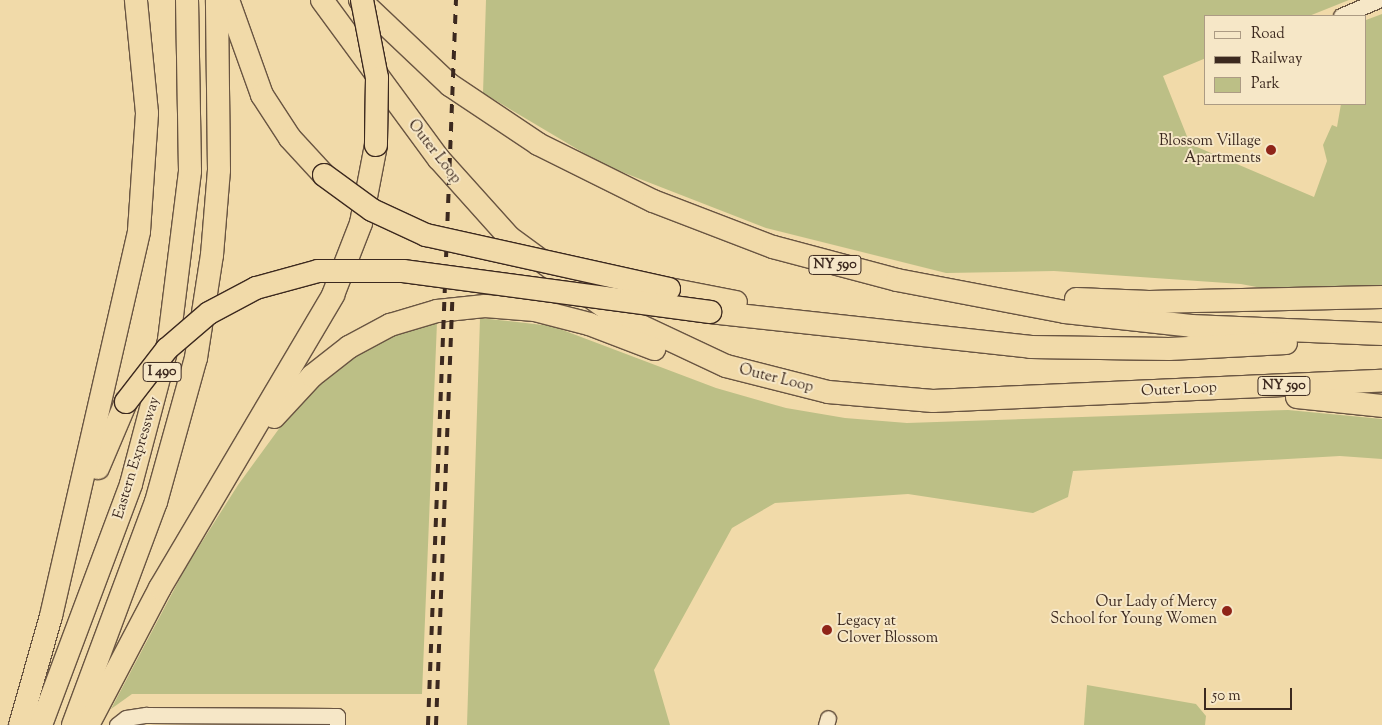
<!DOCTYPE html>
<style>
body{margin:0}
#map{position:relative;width:1382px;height:725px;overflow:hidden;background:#f1daa9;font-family:"Sorts Mill Goudy",serif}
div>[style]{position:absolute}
.green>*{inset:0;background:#bcbf86}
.roads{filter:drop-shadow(1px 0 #695542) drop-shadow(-1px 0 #695542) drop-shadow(0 1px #695542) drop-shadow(0 -1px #695542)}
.minor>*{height:15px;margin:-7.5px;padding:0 7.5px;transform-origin:7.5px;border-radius:7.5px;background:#f6e7c7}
.highway>*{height:22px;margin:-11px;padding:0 11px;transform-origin:11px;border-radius:11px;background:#f1daa9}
.rail>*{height:4px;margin-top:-2px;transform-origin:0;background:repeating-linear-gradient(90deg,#3c291f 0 9px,transparent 0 18px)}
.bridges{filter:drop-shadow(1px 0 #3c291f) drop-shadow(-1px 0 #3c291f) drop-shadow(0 1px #3c291f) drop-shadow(0 -1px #3c291f)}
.highway-bridge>*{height:22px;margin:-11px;padding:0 11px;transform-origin:11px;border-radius:11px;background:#f1daa9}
.dots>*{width:14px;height:14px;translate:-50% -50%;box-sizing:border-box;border:2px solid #f6e7c7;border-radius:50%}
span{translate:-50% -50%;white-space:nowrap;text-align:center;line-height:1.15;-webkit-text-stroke:4px #f6e7c7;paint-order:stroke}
.shield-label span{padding:1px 4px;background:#f6e7c7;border:1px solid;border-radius:4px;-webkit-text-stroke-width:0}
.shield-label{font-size:14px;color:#3c291f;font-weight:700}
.poi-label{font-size:15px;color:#3c291f}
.right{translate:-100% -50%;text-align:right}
.left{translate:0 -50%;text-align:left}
.street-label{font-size:15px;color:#3c291f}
.legend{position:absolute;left:1204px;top:15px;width:162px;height:90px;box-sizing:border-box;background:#f6e7c7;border:1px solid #ac9b84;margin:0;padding:6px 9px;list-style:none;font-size:15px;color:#3c291f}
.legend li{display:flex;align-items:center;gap:10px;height:25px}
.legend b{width:25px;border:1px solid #ac9b84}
.scale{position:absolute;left:1204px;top:688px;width:88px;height:22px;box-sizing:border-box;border:2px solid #3c291f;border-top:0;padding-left:6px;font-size:15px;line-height:18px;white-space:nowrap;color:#3c291f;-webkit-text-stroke:4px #f6e7c7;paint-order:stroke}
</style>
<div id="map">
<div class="green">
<i style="clip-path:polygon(486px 0,1349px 0,1309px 16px,1206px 16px,1206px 58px,1163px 76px,1190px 144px,1314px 197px,1327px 161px,1323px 145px,1332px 125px,1337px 127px,1341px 104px,1366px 104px,1366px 20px,1382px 14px,1382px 290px,1283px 292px,1241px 284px,1054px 271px,946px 273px,766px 228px,604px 165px,483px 93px)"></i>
<i style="clip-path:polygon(480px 318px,552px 326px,716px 388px,786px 408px,845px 418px,907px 423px,1288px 410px,1382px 419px,1382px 459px,1340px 456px,1073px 471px,1068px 497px,1033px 513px,908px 494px,775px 503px,732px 528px,654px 670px,670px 725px,467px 725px)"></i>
<i style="clip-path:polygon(437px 322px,422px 694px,132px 694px,111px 709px,186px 567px,238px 485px,289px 415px,317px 384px,353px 356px,390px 337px)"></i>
<i style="clip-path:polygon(1087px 685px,1196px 704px,1206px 716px,1205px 725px,1084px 725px)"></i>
</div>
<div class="roads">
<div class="minor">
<i style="left:1341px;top:16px;width:40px;rotate:-23.4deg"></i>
<i style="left:117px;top:725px;width:11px;rotate:-38deg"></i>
<i style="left:126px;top:718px;width:20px;rotate:-9deg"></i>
<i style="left:146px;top:715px;width:191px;rotate:0.3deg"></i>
<i style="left:337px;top:716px;width:9px;rotate:90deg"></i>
<i style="left:826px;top:725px;width:7px;rotate:-74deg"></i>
</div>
<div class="highway">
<i style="left:228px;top:0;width:101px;rotate:70.3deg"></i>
<i style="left:262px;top:95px;width:51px;rotate:56.9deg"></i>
<i style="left:290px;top:138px;width:50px;rotate:47.4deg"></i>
<i style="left:322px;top:0;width:197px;rotate:53.7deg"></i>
<i style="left:439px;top:159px;width:105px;rotate:48.1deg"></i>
<i style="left:509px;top:237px;width:127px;rotate:36.3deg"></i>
<i style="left:611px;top:312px;width:127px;rotate:25.2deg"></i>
<i style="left:726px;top:366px;width:105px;rotate:14.3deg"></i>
<i style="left:828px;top:392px;width:105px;rotate:4.9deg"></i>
<i style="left:933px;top:401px;width:449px;rotate:-2.6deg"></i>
<i style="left:360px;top:0;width:124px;rotate:43.4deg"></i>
<i style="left:450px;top:85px;width:106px;rotate:33.8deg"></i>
<i style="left:538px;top:144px;width:128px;rotate:26.4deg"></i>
<i style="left:653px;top:201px;width:129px;rotate:21deg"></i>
<i style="left:773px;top:247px;width:128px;rotate:14.9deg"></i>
<i style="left:897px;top:280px;width:171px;rotate:10.8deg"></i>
<i style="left:1065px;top:312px;width:127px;rotate:6.3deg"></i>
<i style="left:1191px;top:326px;width:191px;rotate:2.4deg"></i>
<i style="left:669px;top:289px;width:68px;rotate:11deg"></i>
<i style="left:1076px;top:299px;width:73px;rotate:2.4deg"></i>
<i style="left:1149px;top:302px;width:233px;rotate:-1.2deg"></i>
<i style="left:710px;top:312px;width:323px;rotate:6.2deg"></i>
<i style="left:1031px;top:347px;width:138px;rotate:0.8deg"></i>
<i style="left:1169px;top:349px;width:117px;rotate:-2.9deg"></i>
<i style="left:1297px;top:397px;width:85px;rotate:6deg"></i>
<i style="left:274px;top:417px;width:56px;rotate:-47.2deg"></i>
<i style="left:312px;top:376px;width:47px;rotate:-38.1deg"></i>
<i style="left:349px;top:347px;width:47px;rotate:-28.2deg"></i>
<i style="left:390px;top:325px;width:49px;rotate:-16.6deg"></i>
<i style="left:437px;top:311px;width:48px;rotate:-5.9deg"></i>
<i style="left:485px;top:306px;width:50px;rotate:4.6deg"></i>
<i style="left:535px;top:310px;width:56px;rotate:14.5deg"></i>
<i style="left:589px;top:324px;width:70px;rotate:21deg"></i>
<i style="left:98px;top:468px;width:72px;rotate:-67deg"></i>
<i style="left:20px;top:725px;width:113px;rotate:-74.1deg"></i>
<i style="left:51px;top:616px;width:395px;rotate:-77.1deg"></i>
<i style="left:139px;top:231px;width:118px;rotate:-86.1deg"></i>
<i style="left:147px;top:113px;width:114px;rotate:-95.6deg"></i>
<i style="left:41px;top:725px;width:257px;rotate:-69.5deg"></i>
<i style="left:131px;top:484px;width:149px;rotate:-75.2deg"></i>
<i style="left:169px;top:340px;width:170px;rotate:-82.9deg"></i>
<i style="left:190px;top:171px;width:171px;rotate:-91deg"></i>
<i style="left:73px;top:725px;width:238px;rotate:-69.6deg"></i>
<i style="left:156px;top:502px;width:149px;rotate:-74.5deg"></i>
<i style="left:196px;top:358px;width:104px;rotate:-81.2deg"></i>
<i style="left:212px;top:255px;width:85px;rotate:-85.3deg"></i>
<i style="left:219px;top:170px;width:170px;rotate:-90.7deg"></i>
<i style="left:88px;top:725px;width:155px;rotate:-62.3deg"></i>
<i style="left:160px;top:588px;width:340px;rotate:-59.4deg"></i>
<i style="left:333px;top:295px;width:77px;rotate:-68.7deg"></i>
<i style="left:361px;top:223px;width:79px;rotate:-79.1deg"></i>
</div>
</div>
<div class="rail">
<i style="left:428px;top:725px;width:726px;rotate:-87.79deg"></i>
<i style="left:436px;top:725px;width:425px;rotate:-87.8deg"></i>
</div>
<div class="bridges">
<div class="highway-bridge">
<i style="left:362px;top:0;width:79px;rotate:79.1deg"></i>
<i style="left:377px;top:78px;width:67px;rotate:90.9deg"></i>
<i style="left:324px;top:175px;width:59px;rotate:36.1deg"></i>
<i style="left:372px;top:210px;width:60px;rotate:24.8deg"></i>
<i style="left:426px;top:235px;width:249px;rotate:12.5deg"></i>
<i style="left:126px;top:402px;width:67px;rotate:-52.3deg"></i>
<i style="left:167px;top:349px;width:55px;rotate:-40.6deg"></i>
<i style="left:209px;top:313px;width:53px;rotate:-28deg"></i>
<i style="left:256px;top:288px;width:64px;rotate:-15.3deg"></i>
<i style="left:318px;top:271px;width:85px"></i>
<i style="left:403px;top:271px;width:310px;rotate:7.6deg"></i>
</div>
</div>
<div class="dots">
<i style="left:1271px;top:150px;background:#8f2418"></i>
<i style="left:1227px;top:611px;background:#8f2418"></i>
<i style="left:827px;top:630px;background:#8f2418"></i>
</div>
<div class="shield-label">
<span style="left:835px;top:265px">NY 590</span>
<span style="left:162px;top:372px">I 490</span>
<span style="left:1284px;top:386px">NY 590</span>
</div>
<div class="poi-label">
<span class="right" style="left:1261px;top:150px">Blossom Village<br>Apartments</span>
<span class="right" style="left:1217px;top:611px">Our Lady of Mercy<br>School for Young Women</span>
<span class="left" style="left:837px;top:630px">Legacy at<br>Clover Blossom</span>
</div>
<div class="street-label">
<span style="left:434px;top:152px;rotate:52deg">Outer Loop</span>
<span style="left:776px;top:379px;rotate:14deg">Outer Loop</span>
<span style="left:1179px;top:390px;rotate:-3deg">Outer Loop</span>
<span style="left:137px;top:458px;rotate:-73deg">Eastern Expressway</span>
</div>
<ul class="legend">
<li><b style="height:6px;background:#f6e7c7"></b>Road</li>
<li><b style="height:6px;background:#3c291f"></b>Railway</li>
<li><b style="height:14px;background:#bcbf86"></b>Park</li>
</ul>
<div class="scale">50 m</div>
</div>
